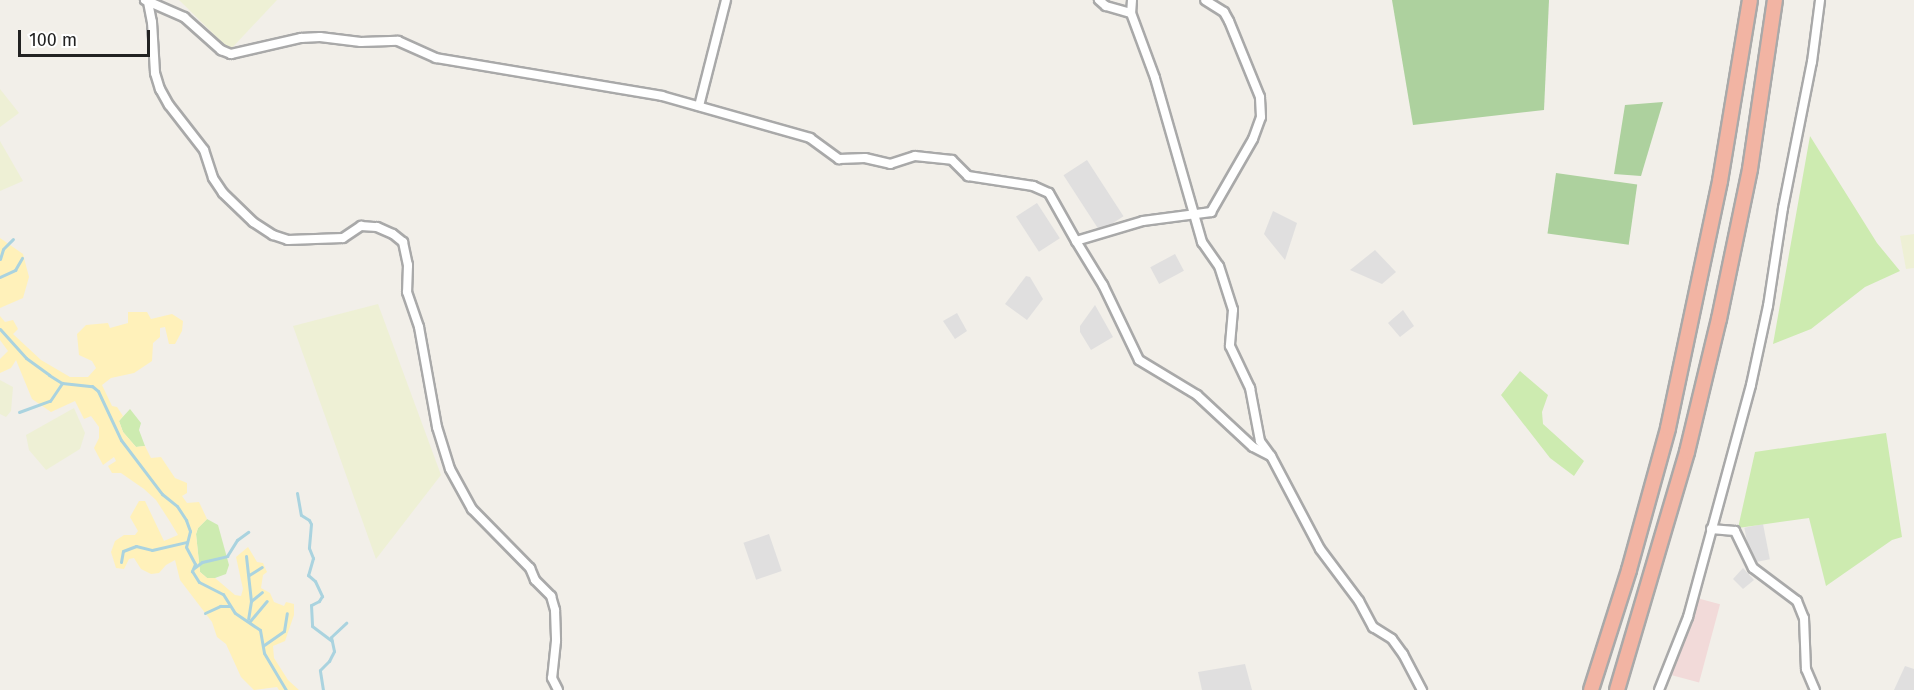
<!DOCTYPE html>
<style>
body{margin:0}
#map{position:relative;width:1914px;height:690px;overflow:hidden;background:#f2efe9;font-family:"Fira Sans",sans-serif}
div>[style]{position:absolute}
.residential>*{inset:0;background:#e0dfdf;transform-origin:0 0}
.commercial>*{inset:0;background:#f2dad9;transform-origin:0 0}
.farmland>*{inset:0;background:#eef0d5}
.grass>*{inset:0;background:#cdebb0}
.forest>*{inset:0;background:#add19e;transform-origin:0 0}
.sand>*{inset:0;background:#fff1ba}
.stream>*{height:3px;margin:-1.5px;padding:0 1.5px;transform-origin:1.5px;border-radius:1.5px;background:#aad3df}
.roads{filter:drop-shadow(2px 0 #a9a9a9) drop-shadow(-2px 0 #a9a9a9) drop-shadow(0 2px #a9a9a9) drop-shadow(0 -2px #a9a9a9)}
.minor>*{height:8px;margin:-4px;padding:0 4px;transform-origin:4px;border-radius:4px;background:#fff}
.trunk>*{height:14px;margin:-7px;padding:0 7px;transform-origin:7px;border-radius:7px;background:#f2b4a3}
span{translate:-50% -50%;white-space:nowrap;text-align:center;line-height:1.15;-webkit-text-stroke:6px #fff;paint-order:stroke}
.scale{position:absolute;left:18px;top:30px;width:132px;height:27px;box-sizing:border-box;border:3px solid #222;border-top:0;padding-left:8px;font-size:18px;line-height:21px;white-space:nowrap;color:#222;-webkit-text-stroke:4px #fff;paint-order:stroke}
</style>
<div id="map">
<div class="residential">
<i style="left:1087px;top:160px;width:67px;height:28px;rotate:57deg"></i>
<i style="left:1037px;top:203px;width:42px;height:25px;rotate:57deg"></i>
<i style="clip-path:polygon(1273px 211px,1297px 223px,1285px 260px,1264px 234px)"></i>
<i style="clip-path:polygon(1375px 250px,1396px 272px,1382px 284px,1350px 270px)"></i>
<i style="left:1175px;top:254px;width:19px;height:28px;rotate:62deg"></i>
<i style="clip-path:polygon(1026px 276px,1030px 277px,1043px 299px,1027px 320px,1005px 304px)"></i>
<i style="clip-path:polygon(1095px 305px,1113px 337px,1091px 350px,1080px 332px,1080px 326px)"></i>
<i style="clip-path:polygon(1403px 310px,1414px 326px,1400px 337px,1388px 323px)"></i>
<i style="clip-path:polygon(957px 313px,967px 331px,955px 339px,943px 321px)"></i>
<i style="left:1763px;top:524px;width:36px;height:19px;rotate:79deg"></i>
<i style="left:769px;top:534px;width:39px;height:27px;rotate:71deg"></i>
<i style="clip-path:polygon(1743px 568px,1754px 580px,1743px 589px,1733px 579px)"></i>
<i style="clip-path:polygon(1245px 664px,1252px 690px,1202px 690px,1198px 672px)"></i>
<i style="clip-path:polygon(1905px 666px,1914px 669px,1914px 690px,1894px 690px)"></i>
</div>
<div class="commercial">
<i style="left:1693px;top:597px;width:28px;height:81px;rotate:15deg"></i>
</div>
<div class="farmland">
<i style="clip-path:polygon(179px 0,277px 0,230px 50px)"></i>
<i style="clip-path:polygon(0 89px,19px 113px,0 127px)"></i>
<i style="clip-path:polygon(0 141px,23px 181px,0 191px)"></i>
<i style="clip-path:polygon(1914px 234px,1914px 268px,1906px 269px,1900px 236px)"></i>
<i style="clip-path:polygon(378px 304px,441px 475px,376px 559px,293px 326px)"></i>
<i style="clip-path:polygon(0 380px,13px 387px,11px 411px,6px 417px,0 414px)"></i>
<i style="clip-path:polygon(74px 408px,85px 433px,80px 449px,46px 470px,29px 450px,26px 435px)"></i>
</div>
<div class="grass">
<i style="clip-path:polygon(1810px 136px,1877px 243px,1900px 271px,1865px 287px,1811px 329px,1773px 344px)"></i>
<i style="clip-path:polygon(1520px 371px,1548px 395px,1542px 412px,1543px 424px,1584px 461px,1574px 476px,1550px 458px,1501px 395px)"></i>
<i style="clip-path:polygon(130px 409px,141px 423px,139px 430px,145px 446px,136px 447px,123px 432px,119px 421px)"></i>
<i style="clip-path:polygon(1886px 433px,1902px 537px,1892px 540px,1826px 586px,1809px 518px,1738px 528px,1755px 452px)"></i>
<i style="clip-path:polygon(207px 519px,218px 525px,229px 565px,226px 574px,215px 578px,207px 578px,200px 572px,196px 534px,198px 528px)"></i>
</div>
<div class="forest">
<i style="clip-path:polygon(1392px 0,1549px 0,1544px 110px,1413px 125px)"></i>
<i style="clip-path:polygon(1663px 102px,1641px 176px,1614px 174px,1625px 105px)"></i>
<i style="left:1556px;top:173px;width:82px;height:61px;rotate:8deg"></i>
</div>
<div class="sand">
<i style="clip-path:polygon(0 238px,23px 254px,29px 277px,23px 298px,0 308px)"></i>
<i style="clip-path:polygon(128px 312px,147px 312px,151px 319px,172px 314px,183px 321px,182px 331px,175px 344px,169px 344px,165px 327px,160px 328px,160px 337px,153px 343px,152px 361px,134px 373px,111px 378px,102px 385px,112px 406px,117px 407px,123px 416px,119px 421px,123px 432px,136px 447px,145px 446px,151px 458px,161px 457px,175px 478px,187px 483px,187px 493px,182px 496px,187px 503px,199px 502px,207px 519px,198px 528px,196px 534px,200px 572px,207px 578px,215px 578px,235px 595px,241px 596px,243px 589px,236px 557px,248px 547px,257px 562px,263px 563px,267px 572px,263px 575px,261px 588px,270px 593px,274px 602px,284px 606px,286px 602px,294px 604px,294px 615px,285px 641px,273px 646px,274px 658px,288px 680px,299px 690px,279px 690px,277px 687px,254px 690px,241px 677px,226px 644px,217px 637px,212px 622px,180px 580px,175px 560px,166px 565px,159px 573px,151px 574px,141px 569px,134px 558px,129px 559px,124px 569px,116px 568px,111px 552px,115px 541px,124px 535px,135px 535px,138px 531px,130px 517px,139px 501px,145px 501px,164px 541px,178px 535px,169px 520px,156px 500px,144px 489px,121px 473px,112px 473px,108px 466px,116px 461px,114px 457px,103px 465px,94px 448px,99px 438px,99px 427px,91px 416px,84px 419px,75px 401px,51px 412px,32px 399px,16px 360px,11px 368px,0 373px,0 359px,8px 351px,0 340px,0 316px,5px 322px,13px 320px,18px 329px,13px 334px,41px 360px,70px 377px,88px 377px,96px 368px,92px 361px,79px 355px,77px 334px,86px 325px,108px 323px,110px 328px,128px 323px)"></i>
</div>
<div class="stream">
<i style="left:0;top:259px;width:10px;rotate:-73deg"></i>
<i style="left:3px;top:249px;width:14px;rotate:-45deg"></i>
<i style="left:0;top:277px;width:17px;rotate:-25deg"></i>
<i style="left:15px;top:270px;width:14px;rotate:-60deg"></i>
<i style="left:0;top:329px;width:39px;rotate:48deg"></i>
<i style="left:26px;top:358px;width:29px;rotate:36deg"></i>
<i style="left:49px;top:375px;width:15px;rotate:32deg"></i>
<i style="left:62px;top:383px;width:30px;rotate:6deg"></i>
<i style="left:92px;top:386px;width:8px;rotate:40deg"></i>
<i style="left:98px;top:391px;width:54px;rotate:64.9deg"></i>
<i style="left:121px;top:440px;width:68px;rotate:52.8deg"></i>
<i style="left:162px;top:494px;width:19px;rotate:39deg"></i>
<i style="left:177px;top:506px;width:17px;rotate:57deg"></i>
<i style="left:186px;top:520px;width:12px;rotate:70deg"></i>
<i style="left:190px;top:531px;width:16px;rotate:104deg"></i>
<i style="left:186px;top:547px;width:19px;rotate:62deg"></i>
<i style="left:195px;top:564px;width:8px;rotate:113deg"></i>
<i style="left:192px;top:571px;width:13px;rotate:58deg"></i>
<i style="left:199px;top:582px;width:27px;rotate:27deg"></i>
<i style="left:223px;top:594px;width:22px;rotate:58deg"></i>
<i style="left:235px;top:613px;width:30px;rotate:34deg"></i>
<i style="left:260px;top:630px;width:23px;rotate:80deg"></i>
<i style="left:264px;top:653px;width:43px;rotate:59.3deg"></i>
<i style="left:19px;top:412px;width:33px;rotate:-20deg"></i>
<i style="left:50px;top:401px;width:22px;rotate:-56deg"></i>
<i style="left:297px;top:493px;width:22px;rotate:80deg"></i>
<i style="left:301px;top:515px;width:9px;rotate:32deg"></i>
<i style="left:309px;top:520px;width:4px;rotate:63deg"></i>
<i style="left:311px;top:524px;width:24px;rotate:95deg"></i>
<i style="left:309px;top:548px;width:11px;rotate:68deg"></i>
<i style="left:313px;top:558px;width:18px;rotate:106deg"></i>
<i style="left:308px;top:575px;width:9px;rotate:41deg"></i>
<i style="left:315px;top:581px;width:17px;rotate:65deg"></i>
<i style="left:322px;top:596px;width:6px;rotate:121deg"></i>
<i style="left:319px;top:601px;width:9px;rotate:153deg"></i>
<i style="left:311px;top:605px;width:21px;rotate:87deg"></i>
<i style="left:312px;top:626px;width:25px;rotate:37deg"></i>
<i style="left:246px;top:556px;width:45px;rotate:83.7deg"></i>
<i style="left:251px;top:601px;width:18px;rotate:99deg"></i>
<i style="left:121px;top:562px;width:11px;rotate:-80deg"></i>
<i style="left:123px;top:551px;width:14px;rotate:-21deg"></i>
<i style="left:136px;top:546px;width:16px;rotate:14deg"></i>
<i style="left:152px;top:550px;width:36px;rotate:-13deg"></i>
<i style="left:194px;top:568px;width:10px;rotate:-37deg"></i>
<i style="left:202px;top:562px;width:26px;rotate:-13deg"></i>
<i style="left:227px;top:556px;width:19px;rotate:-58deg"></i>
<i style="left:237px;top:540px;width:14px;rotate:-36deg"></i>
<i style="left:249px;top:575px;width:15px;rotate:-32deg"></i>
<i style="left:251px;top:601px;width:14px;rotate:-39deg"></i>
<i style="left:205px;top:613px;width:17px;rotate:-25deg"></i>
<i style="left:220px;top:606px;width:10px"></i>
<i style="left:250px;top:621px;width:26px;rotate:-50deg"></i>
<i style="left:264px;top:645px;width:24px;rotate:-35deg"></i>
<i style="left:284px;top:631px;width:18px;rotate:-81deg"></i>
<i style="left:323px;top:690px;width:20px;rotate:-99deg"></i>
<i style="left:320px;top:670px;width:13px;rotate:-45deg"></i>
<i style="left:329px;top:661px;width:11px;rotate:-63deg"></i>
<i style="left:334px;top:651px;width:14px;rotate:-102deg"></i>
<i style="left:331px;top:637px;width:21px;rotate:-43deg"></i>
</div>
<div class="roads">
<div class="minor">
<i style="left:145px;top:0;width:43px;rotate:23.6deg"></i>
<i style="left:184px;top:17px;width:50px;rotate:41.7deg"></i>
<i style="left:221px;top:50px;width:11px;rotate:22deg"></i>
<i style="left:231px;top:54px;width:72px;rotate:-12.9deg"></i>
<i style="left:301px;top:38px;width:19px;rotate:-3deg"></i>
<i style="left:320px;top:37px;width:41px;rotate:7deg"></i>
<i style="left:361px;top:42px;width:37px;rotate:-2deg"></i>
<i style="left:398px;top:41px;width:42px;rotate:24.1deg"></i>
<i style="left:436px;top:58px;width:229px;rotate:9.5deg"></i>
<i style="left:662px;top:96px;width:154px;rotate:15.8deg"></i>
<i style="left:810px;top:138px;width:36px;rotate:36deg"></i>
<i style="left:839px;top:159px;width:26px;rotate:-2deg"></i>
<i style="left:865px;top:158px;width:26px;rotate:13deg"></i>
<i style="left:890px;top:164px;width:26px;rotate:-18deg"></i>
<i style="left:915px;top:156px;width:37px;rotate:6deg"></i>
<i style="left:952px;top:160px;width:23px;rotate:45deg"></i>
<i style="left:968px;top:176px;width:66px;rotate:8.7deg"></i>
<i style="left:1033px;top:186px;width:17px;rotate:24deg"></i>
<i style="left:1049px;top:193px;width:55px;rotate:60.6deg"></i>
<i style="left:1076px;top:241px;width:70px;rotate:-16.6deg"></i>
<i style="left:1143px;top:221px;width:69px;rotate:-7.5deg"></i>
<i style="left:1211px;top:212px;width:84px;rotate:-60.1deg"></i>
<i style="left:1253px;top:139px;width:23px;rotate:-70deg"></i>
<i style="left:1261px;top:117px;width:20px;rotate:-93deg"></i>
<i style="left:1260px;top:97px;width:82px;rotate:-112.2deg"></i>
<i style="left:1229px;top:21px;width:10px;rotate:-119deg"></i>
<i style="left:1224px;top:12px;width:22px;rotate:-148deg"></i>
<i style="left:1099px;top:0;width:9px;rotate:41deg"></i>
<i style="left:1106px;top:6px;width:26px;rotate:16deg"></i>
<i style="left:1132px;top:0;width:13px;rotate:94deg"></i>
<i style="left:1131px;top:13px;width:69px;rotate:69.7deg"></i>
<i style="left:1155px;top:78px;width:171px;rotate:74deg"></i>
<i style="left:1202px;top:242px;width:29px;rotate:55deg"></i>
<i style="left:1219px;top:266px;width:46px;rotate:72.3deg"></i>
<i style="left:1233px;top:310px;width:36px;rotate:95deg"></i>
<i style="left:1230px;top:346px;width:47px;rotate:64.5deg"></i>
<i style="left:1250px;top:388px;width:54px;rotate:79.3deg"></i>
<i style="left:1260px;top:441px;width:19px;rotate:54deg"></i>
<i style="left:1271px;top:456px;width:105px;rotate:62.2deg"></i>
<i style="left:1320px;top:549px;width:65px;rotate:53.1deg"></i>
<i style="left:1359px;top:601px;width:30px;rotate:62deg"></i>
<i style="left:1373px;top:627px;width:22px;rotate:32deg"></i>
<i style="left:1392px;top:639px;width:19px;rotate:54deg"></i>
<i style="left:1403px;top:654px;width:41px;rotate:62.2deg"></i>
<i style="left:148px;top:2px;width:20px;rotate:79deg"></i>
<i style="left:152px;top:22px;width:51px;rotate:86.6deg"></i>
<i style="left:155px;top:73px;width:17px;rotate:73deg"></i>
<i style="left:160px;top:89px;width:18px;rotate:61deg"></i>
<i style="left:169px;top:105px;width:57px;rotate:52.1deg"></i>
<i style="left:204px;top:150px;width:29px;rotate:72deg"></i>
<i style="left:213px;top:178px;width:18px;rotate:56deg"></i>
<i style="left:223px;top:193px;width:42px;rotate:44deg"></i>
<i style="left:253px;top:222px;width:24px;rotate:33deg"></i>
<i style="left:273px;top:235px;width:16px;rotate:18deg"></i>
<i style="left:288px;top:240px;width:55px;rotate:-2.1deg"></i>
<i style="left:343px;top:238px;width:22px;rotate:-34deg"></i>
<i style="left:361px;top:226px;width:16px;rotate:4deg"></i>
<i style="left:377px;top:227px;width:17px;rotate:24deg"></i>
<i style="left:393px;top:234px;width:13px;rotate:39deg"></i>
<i style="left:403px;top:242px;width:24px;rotate:78deg"></i>
<i style="left:408px;top:265px;width:27px;rotate:92deg"></i>
<i style="left:407px;top:292px;width:37px;rotate:71deg"></i>
<i style="left:419px;top:327px;width:102px;rotate:79.8deg"></i>
<i style="left:437px;top:427px;width:44px;rotate:72.8deg"></i>
<i style="left:450px;top:469px;width:46px;rotate:61.2deg"></i>
<i style="left:472px;top:509px;width:83px;rotate:45.5deg"></i>
<i style="left:530px;top:568px;width:13px;rotate:67deg"></i>
<i style="left:535px;top:580px;width:23px;rotate:45deg"></i>
<i style="left:551px;top:596px;width:15px;rotate:74deg"></i>
<i style="left:555px;top:610px;width:31px;rotate:88deg"></i>
<i style="left:556px;top:641px;width:37px;rotate:96deg"></i>
<i style="left:552px;top:678px;width:13px;rotate:63deg"></i>
<i style="left:699px;top:106px;width:109px;rotate:-75.7deg"></i>
<i style="left:1076px;top:241px;width:52px;rotate:58.5deg"></i>
<i style="left:1103px;top:285px;width:83px;rotate:64.4deg"></i>
<i style="left:1139px;top:360px;width:68px;rotate:31.1deg"></i>
<i style="left:1197px;top:395px;width:76px;rotate:42.9deg"></i>
<i style="left:1253px;top:447px;width:18px;rotate:27deg"></i>
<i style="left:1711px;top:529px;width:24px;rotate:5deg"></i>
<i style="left:1735px;top:531px;width:41px;rotate:64.1deg"></i>
<i style="left:1753px;top:568px;width:55px;rotate:36.9deg"></i>
<i style="left:1797px;top:601px;width:18px;rotate:68deg"></i>
<i style="left:1804px;top:618px;width:51px;rotate:87.8deg"></i>
<i style="left:1806px;top:669px;width:23px;rotate:67deg"></i>
<i style="left:1659px;top:690px;width:79px;rotate:-68.3deg"></i>
<i style="left:1688px;top:617px;width:240px;rotate:-74.8deg"></i>
<i style="left:1751px;top:385px;width:81px;rotate:-77.9deg"></i>
<i style="left:1768px;top:306px;width:99px;rotate:-81.3deg"></i>
<i style="left:1783px;top:208px;width:149px;rotate:-78.8deg"></i>
<i style="left:1812px;top:62px;width:63px;rotate:-82.6deg"></i>
</div>
<div class="trunk">
<i style="left:1591px;top:690px;width:126px;rotate:-72.4deg"></i>
<i style="left:1629px;top:570px;width:147px;rotate:-74.6deg"></i>
<i style="left:1668px;top:428px;width:252px;rotate:-78.1deg"></i>
<i style="left:1720px;top:181px;width:183px;rotate:-80.6deg"></i>
<i style="left:1617px;top:690px;width:248px;rotate:-73.6deg"></i>
<i style="left:1687px;top:452px;width:137px;rotate:-76.5deg"></i>
<i style="left:1719px;top:319px;width:153px;rotate:-78.3deg"></i>
<i style="left:1750px;top:169px;width:171px;rotate:-81.6deg"></i>
</div>
</div>
<div class="scale">100 m</div>
</div>
